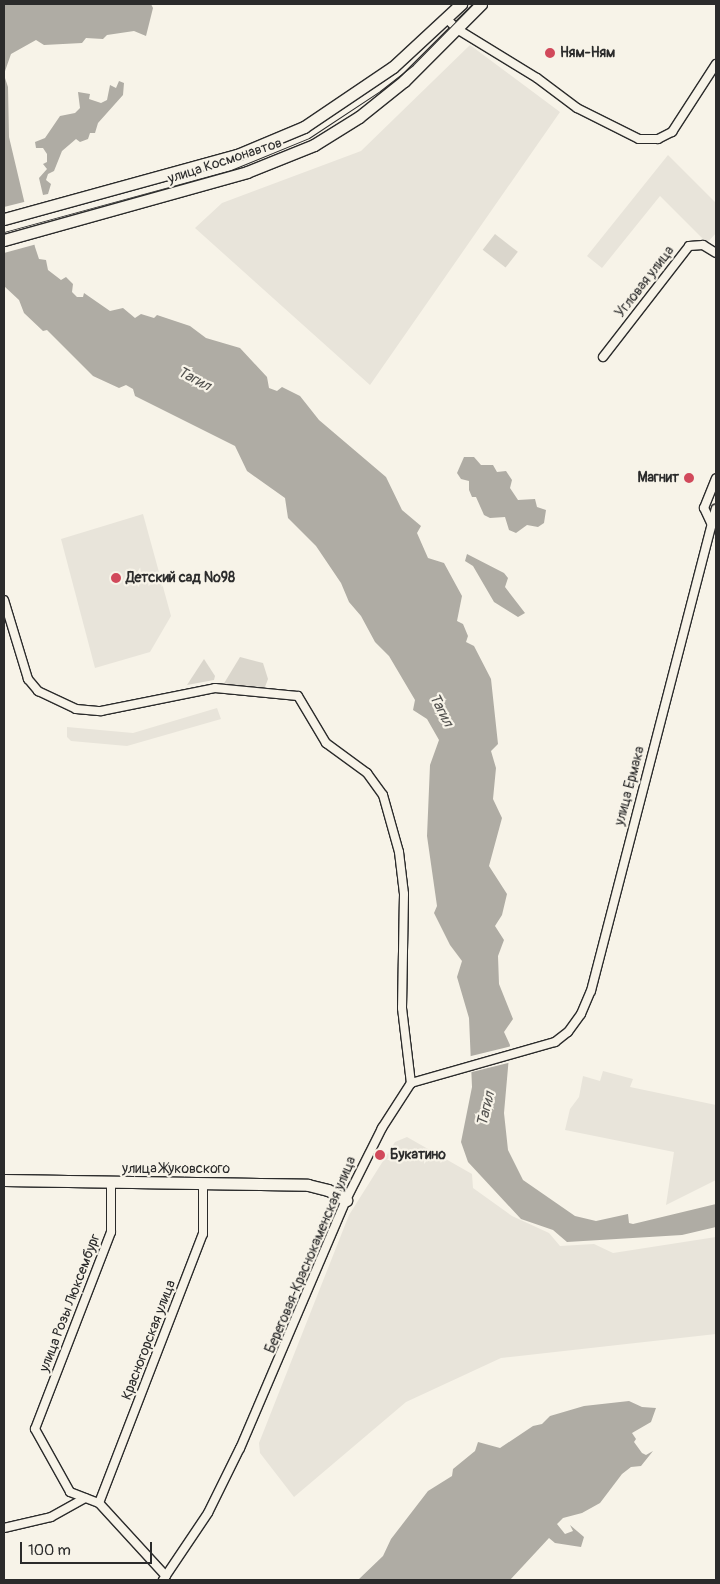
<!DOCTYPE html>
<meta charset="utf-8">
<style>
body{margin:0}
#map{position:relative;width:720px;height:1584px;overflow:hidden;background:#f7f3e8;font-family:Pangolin,sans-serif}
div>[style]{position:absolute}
.built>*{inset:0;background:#e8e4da}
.green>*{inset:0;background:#dad6cc;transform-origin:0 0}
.water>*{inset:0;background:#afaca4}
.pier>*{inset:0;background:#f7f3e8}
.roads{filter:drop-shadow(1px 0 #2b2b2b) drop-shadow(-1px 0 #2b2b2b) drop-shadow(0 1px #2b2b2b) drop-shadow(0 -1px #2b2b2b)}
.street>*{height:8px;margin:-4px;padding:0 4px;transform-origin:4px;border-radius:4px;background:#f7f3e8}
.secondary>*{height:11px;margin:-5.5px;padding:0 5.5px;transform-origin:5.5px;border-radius:5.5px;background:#f7f3e8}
.tram>*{height:1px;margin:-0.5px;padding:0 0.5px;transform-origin:0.5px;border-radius:0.5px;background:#2b2b2b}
.dots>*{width:14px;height:14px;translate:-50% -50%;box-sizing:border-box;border:2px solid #f7f3e8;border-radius:50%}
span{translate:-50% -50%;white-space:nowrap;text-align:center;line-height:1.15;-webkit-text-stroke:4.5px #f7f3e8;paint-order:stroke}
.poi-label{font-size:14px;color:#2b2b2b;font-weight:700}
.left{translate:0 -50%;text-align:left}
.right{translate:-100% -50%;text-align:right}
.street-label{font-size:14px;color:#2b2b2b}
.water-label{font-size:15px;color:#53524f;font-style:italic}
.frame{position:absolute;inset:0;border:5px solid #2b2b2b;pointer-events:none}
.scale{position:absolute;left:20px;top:1542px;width:132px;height:22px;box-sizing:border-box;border:2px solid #2b2b2b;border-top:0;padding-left:6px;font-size:15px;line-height:18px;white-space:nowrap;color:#2b2b2b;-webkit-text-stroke:4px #f7f3e8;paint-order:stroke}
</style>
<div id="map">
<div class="built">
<i style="clip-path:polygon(470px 45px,560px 112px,370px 385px,195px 228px,222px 203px,361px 151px)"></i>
<i style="clip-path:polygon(668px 155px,716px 203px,716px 233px,707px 243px,660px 196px,602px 268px,587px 256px)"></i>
<i style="clip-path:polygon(143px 514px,171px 616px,150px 652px,95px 668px,61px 539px)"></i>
<i style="clip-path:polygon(217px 708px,221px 719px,127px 746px,71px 741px,67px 737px,67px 727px,133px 733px)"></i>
<i style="clip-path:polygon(603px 1071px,633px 1079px,630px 1087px,716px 1105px,716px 1180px,666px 1205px,674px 1152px,565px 1130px,570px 1109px,579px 1097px,583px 1076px,600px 1081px)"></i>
<i style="clip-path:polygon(407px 1137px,472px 1174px,473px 1188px,512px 1216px,549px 1233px,560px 1246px,594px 1244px,613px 1253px,716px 1237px,716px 1334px,501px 1358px,406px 1402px,294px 1497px,260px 1453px,259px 1443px,349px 1215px,395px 1142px)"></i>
</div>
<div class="green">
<i style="left:495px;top:234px;width:29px;height:20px;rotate:38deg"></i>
<i style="clip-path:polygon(240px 657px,263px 663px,268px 679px,265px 687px,258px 690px,223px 685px)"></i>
<i style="clip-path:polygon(204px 659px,215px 676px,214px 680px,187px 685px)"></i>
</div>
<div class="water">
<i style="clip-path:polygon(4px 4px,151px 4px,153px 8px,146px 36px,134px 31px,107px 35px,103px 39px,86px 38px,82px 43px,44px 45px,36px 40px,11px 54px,4px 74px)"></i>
<i style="clip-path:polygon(4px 75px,8px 87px,9px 137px,35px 247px,39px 259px,46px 260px,48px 270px,61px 280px,66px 277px,73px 284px,72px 292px,77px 297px,83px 297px,84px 293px,110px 311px,123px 308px,135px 318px,141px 314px,154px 318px,157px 315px,190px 326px,206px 338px,240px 348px,267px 377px,269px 388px,277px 391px,282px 387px,300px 396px,319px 420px,386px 477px,402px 510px,421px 526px,417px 533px,428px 558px,444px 563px,462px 596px,457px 621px,463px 624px,468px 636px,466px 642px,474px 646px,491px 679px,498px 744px,491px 751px,496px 768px,493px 799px,502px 818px,489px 866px,507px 894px,502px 915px,495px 926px,504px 940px,498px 956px,499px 984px,513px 1019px,504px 1032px,510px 1045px,504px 1113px,508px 1150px,523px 1180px,575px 1216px,596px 1221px,628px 1214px,629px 1223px,633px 1224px,716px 1204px,716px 1227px,682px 1235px,567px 1242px,553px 1230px,521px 1219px,468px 1162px,461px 1142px,472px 1087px,469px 1018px,457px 977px,462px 961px,450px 945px,434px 913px,437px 906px,427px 836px,430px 765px,439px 740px,427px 719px,413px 710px,415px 700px,389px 656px,375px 642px,361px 616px,349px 602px,341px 583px,316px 546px,288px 518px,285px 498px,247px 471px,235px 446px,135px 396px,133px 389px,126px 385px,119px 388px,93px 376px,47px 330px,43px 331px,24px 313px,19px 300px,4px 286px)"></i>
<i style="clip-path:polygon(119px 81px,124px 83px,123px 95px,98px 123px,95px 133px,90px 133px,88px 139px,80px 142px,76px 139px,62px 151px,54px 171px,48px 174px,46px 180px,51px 184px,48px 194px,43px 195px,39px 178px,47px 169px,43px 164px,47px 162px,47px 154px,43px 148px,36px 148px,35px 142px,45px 138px,60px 116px,75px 113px,80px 108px,78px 92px,90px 94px,89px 99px,101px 103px,107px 100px,110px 85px,116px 88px)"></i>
<i style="clip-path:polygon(464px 457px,474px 457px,481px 465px,493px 465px,497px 472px,506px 471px,512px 480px,510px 488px,518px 500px,535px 499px,537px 507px,546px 510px,544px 523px,538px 527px,527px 525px,516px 533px,509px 530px,505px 517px,490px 518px,484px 515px,476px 497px,472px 497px,469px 490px,469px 481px,461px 479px,457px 473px)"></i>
<i style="clip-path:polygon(467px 554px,504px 573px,508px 578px,505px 587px,525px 613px,518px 617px,494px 602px,473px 566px,465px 561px)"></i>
<i style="clip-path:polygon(629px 1401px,642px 1407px,656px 1408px,651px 1422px,632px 1433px,636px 1439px,634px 1442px,642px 1453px,646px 1455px,653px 1451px,641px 1466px,631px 1467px,622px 1474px,600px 1503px,582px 1513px,563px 1518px,557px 1524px,565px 1534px,573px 1531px,570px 1525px,584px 1537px,581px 1547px,555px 1543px,549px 1538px,510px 1580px,358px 1580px,383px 1556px,391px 1539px,428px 1491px,452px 1476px,453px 1469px,475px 1451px,478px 1442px,500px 1448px,533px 1426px,542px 1424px,550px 1416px,584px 1406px)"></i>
</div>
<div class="pier">
<i style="clip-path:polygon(28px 201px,37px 244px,4px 253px,4px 207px)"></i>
<i style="clip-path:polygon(512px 1046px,512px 1062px,468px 1073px,467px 1057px)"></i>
</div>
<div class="roads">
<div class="street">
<i style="left:447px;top:19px;width:14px;rotate:45deg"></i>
<i style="left:457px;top:29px;width:94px;rotate:31.5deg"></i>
<i style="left:537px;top:78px;width:50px;rotate:36.9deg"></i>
<i style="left:577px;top:108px;width:69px;rotate:26.6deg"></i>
<i style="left:639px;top:139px;width:19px"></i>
<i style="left:658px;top:139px;width:16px;rotate:-27deg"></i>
<i style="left:672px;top:132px;width:81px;rotate:-57.1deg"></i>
<i style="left:603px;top:357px;width:140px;rotate:-52.2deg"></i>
<i style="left:689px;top:246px;width:14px;rotate:-4deg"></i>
<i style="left:703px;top:245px;width:15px;rotate:32deg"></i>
<i style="left:712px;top:525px;width:19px;rotate:-115deg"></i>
<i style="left:704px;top:508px;width:32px;rotate:-68deg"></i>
<i style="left:4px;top:600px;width:83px;rotate:73.1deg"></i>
<i style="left:28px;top:679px;width:16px;rotate:50deg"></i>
<i style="left:38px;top:691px;width:42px;rotate:25.3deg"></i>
<i style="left:76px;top:709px;width:25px;rotate:5deg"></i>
<i style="left:101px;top:711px;width:116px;rotate:-11.4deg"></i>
<i style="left:215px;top:688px;width:83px;rotate:5.5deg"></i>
<i style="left:298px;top:696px;width:55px;rotate:59.2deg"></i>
<i style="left:326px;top:743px;width:51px;rotate:36.2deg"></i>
<i style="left:367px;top:773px;width:27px;rotate:54deg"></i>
<i style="left:383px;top:795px;width:59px;rotate:74.3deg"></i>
<i style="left:399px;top:852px;width:42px;rotate:83.2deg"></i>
<i style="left:404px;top:894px;width:114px;rotate:91deg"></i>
<i style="left:402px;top:1008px;width:76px;rotate:83.2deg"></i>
<i style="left:411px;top:1083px;width:54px;rotate:122.8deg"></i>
<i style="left:382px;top:1128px;width:80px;rotate:116.6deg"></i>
<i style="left:346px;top:1200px;width:270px;rotate:113.1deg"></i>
<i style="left:240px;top:1448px;width:72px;rotate:116.2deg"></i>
<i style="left:208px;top:1513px;width:81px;rotate:123.9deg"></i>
<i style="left:411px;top:1083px;width:150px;rotate:-15.9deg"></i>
<i style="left:555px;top:1042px;width:16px;rotate:-38deg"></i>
<i style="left:568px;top:1032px;width:22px;rotate:-54deg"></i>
<i style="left:581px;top:1014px;width:25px;rotate:-67deg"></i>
<i style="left:591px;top:991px;width:498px;rotate:-75.5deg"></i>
<i style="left:111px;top:1184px;width:48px;rotate:90deg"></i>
<i style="left:111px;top:1232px;width:211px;rotate:111.1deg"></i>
<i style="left:35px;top:1429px;width:72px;rotate:60.9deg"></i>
<i style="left:70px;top:1492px;width:31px;rotate:21deg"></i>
<i style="left:99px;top:1503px;width:99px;rotate:47.5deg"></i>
<i style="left:99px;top:1503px;width:288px;rotate:-68.9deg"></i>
<i style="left:203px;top:1234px;width:51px;rotate:-90deg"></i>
<i style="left:4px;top:1528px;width:48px;rotate:-13.2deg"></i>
<i style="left:51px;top:1517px;width:39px;rotate:-29deg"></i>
</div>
<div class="secondary">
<i style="left:4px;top:219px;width:242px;rotate:-15.4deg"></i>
<i style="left:237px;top:155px;width:73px;rotate:-22.7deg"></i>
<i style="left:304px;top:127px;width:107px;rotate:-34deg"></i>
<i style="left:393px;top:67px;width:93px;rotate:-42.8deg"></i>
<i style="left:4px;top:240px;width:252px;rotate:-15.6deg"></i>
<i style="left:247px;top:172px;width:72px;rotate:-21.9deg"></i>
<i style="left:314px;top:145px;width:53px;rotate:-31.9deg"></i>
<i style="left:359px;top:117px;width:58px;rotate:-38.7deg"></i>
<i style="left:404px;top:81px;width:109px;rotate:-45deg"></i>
<i style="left:4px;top:1180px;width:304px;rotate:0.9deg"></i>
<i style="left:308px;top:1185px;width:21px;rotate:14deg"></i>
<i style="left:328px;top:1190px;width:21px;rotate:29deg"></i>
</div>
</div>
<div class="tram">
<i style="left:4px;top:232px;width:235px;rotate:-15.3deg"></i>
<i style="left:231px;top:170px;width:84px;rotate:-22.3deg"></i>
<i style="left:309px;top:138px;width:85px;rotate:-33.5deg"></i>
<i style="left:380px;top:91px;width:42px;rotate:-38.2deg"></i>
<i style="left:413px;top:65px;width:86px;rotate:-45.5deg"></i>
</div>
<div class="dots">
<i style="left:550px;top:53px;background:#d1495b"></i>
<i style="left:689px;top:478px;background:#d1495b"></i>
<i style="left:116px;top:578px;background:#d1495b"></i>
<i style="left:380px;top:1155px;background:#d1495b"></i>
</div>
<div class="poi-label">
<span class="left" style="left:560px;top:53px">Ням-Ням</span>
<span class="right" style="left:679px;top:478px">Магнит</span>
<span class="left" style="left:126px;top:578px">Детский сад №98</span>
<span class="left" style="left:390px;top:1155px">Букатино</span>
</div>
<div class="street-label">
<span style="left:225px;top:161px;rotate:-18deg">улица Космонавтов</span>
<span style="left:645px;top:282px;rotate:-52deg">Угловая улица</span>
<span style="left:630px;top:786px;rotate:-75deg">улица Ермака</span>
<span style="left:176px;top:1169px">улица Жуковского</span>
<span style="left:311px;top:1255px;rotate:-67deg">Береговая-Краснокаменская улица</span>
<span style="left:70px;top:1303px;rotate:-69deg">улица Розы Люксембург</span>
<span style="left:149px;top:1340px;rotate:-69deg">Красногорская улица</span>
</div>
<div class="water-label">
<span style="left:194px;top:379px;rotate:28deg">Тагил</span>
<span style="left:441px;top:710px;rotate:63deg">Тагил</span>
<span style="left:486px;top:1109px;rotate:-77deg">Тагил</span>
</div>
<div class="frame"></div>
<div class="scale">100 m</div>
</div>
